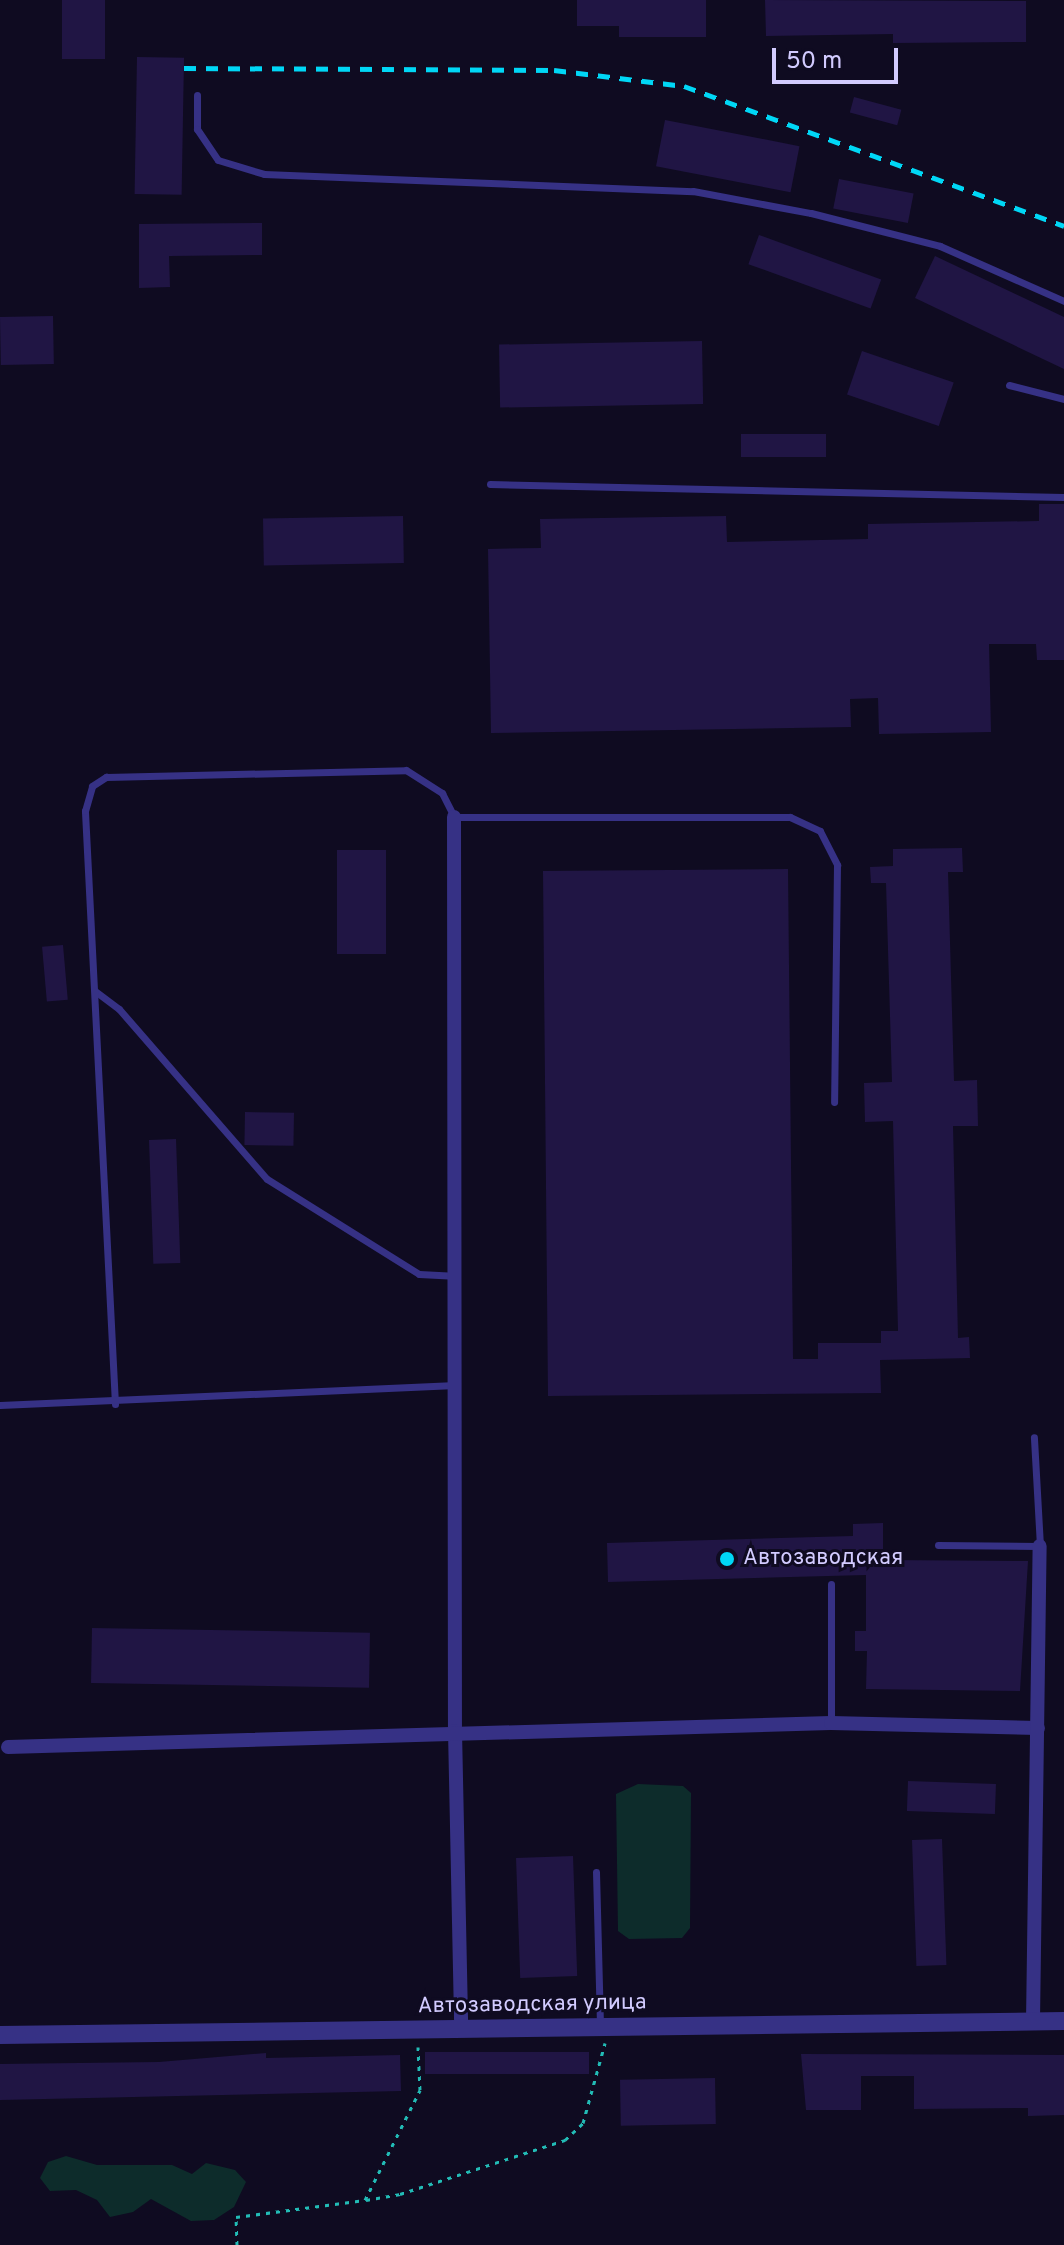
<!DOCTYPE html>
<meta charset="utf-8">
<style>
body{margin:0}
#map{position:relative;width:1064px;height:2245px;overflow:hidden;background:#0f0b21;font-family:Overpass,sans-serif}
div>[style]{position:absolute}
.green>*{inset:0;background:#0d2c2b}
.building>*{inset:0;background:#201544;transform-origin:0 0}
.path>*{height:3px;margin-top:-1.5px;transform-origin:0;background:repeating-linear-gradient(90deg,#22bcb6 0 4px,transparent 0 10px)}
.service>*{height:7px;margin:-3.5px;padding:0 3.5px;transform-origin:3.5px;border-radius:3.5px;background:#363185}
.minor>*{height:14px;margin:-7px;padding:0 7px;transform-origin:7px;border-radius:7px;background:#363185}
.tertiary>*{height:18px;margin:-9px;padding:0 9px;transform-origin:9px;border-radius:9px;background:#363185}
.rail>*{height:5px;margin-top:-2.5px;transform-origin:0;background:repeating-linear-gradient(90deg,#00d7f6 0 12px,transparent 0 22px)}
.dots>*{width:22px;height:22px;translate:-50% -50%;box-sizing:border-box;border:4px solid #0f0b21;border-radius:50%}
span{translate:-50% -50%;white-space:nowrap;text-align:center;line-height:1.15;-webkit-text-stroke:6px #0f0b21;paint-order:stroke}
.poi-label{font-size:22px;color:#d2cbff}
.left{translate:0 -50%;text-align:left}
.street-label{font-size:22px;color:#d2cbff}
.scale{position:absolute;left:772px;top:48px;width:126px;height:36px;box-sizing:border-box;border:4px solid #d2cbff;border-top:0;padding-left:10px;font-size:24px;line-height:28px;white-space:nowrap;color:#d2cbff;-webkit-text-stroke:6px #0f0b21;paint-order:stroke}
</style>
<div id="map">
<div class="green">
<i style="clip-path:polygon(638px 1784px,683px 1786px,691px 1793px,690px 1928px,682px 1938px,629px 1939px,618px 1931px,616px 1794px)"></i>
<i style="clip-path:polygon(66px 2156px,97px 2165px,172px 2165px,192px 2174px,206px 2163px,235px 2170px,246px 2182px,234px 2207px,214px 2220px,191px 2221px,151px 2199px,133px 2212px,110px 2217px,97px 2200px,76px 2190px,50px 2191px,40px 2178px,48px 2162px)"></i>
</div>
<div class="building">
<i style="left:62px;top:0;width:43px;height:59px"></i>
<i style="clip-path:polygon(577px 0,706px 0,706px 37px,619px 37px,619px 26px,577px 26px)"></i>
<i style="clip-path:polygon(765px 0,1026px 1px,1026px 42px,893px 43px,893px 34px,766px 36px)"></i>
<i style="left:137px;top:57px;width:47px;height:137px;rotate:1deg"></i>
<i style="left:854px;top:97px;width:49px;height:16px;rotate:15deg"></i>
<i style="left:665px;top:120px;width:137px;height:47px;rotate:11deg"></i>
<i style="left:839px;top:179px;width:76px;height:30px;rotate:11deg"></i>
<i style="clip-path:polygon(262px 223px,262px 255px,169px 256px,170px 287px,139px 288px,139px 224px)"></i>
<i style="left:759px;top:235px;width:130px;height:31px;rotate:20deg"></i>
<i style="clip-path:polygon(935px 256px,1064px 317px,1064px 369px,915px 298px)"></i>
<i style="left:53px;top:316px;width:48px;height:53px;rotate:89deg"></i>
<i style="left:702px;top:341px;width:63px;height:203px;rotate:89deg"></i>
<i style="left:862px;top:351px;width:97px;height:46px;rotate:19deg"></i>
<i style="left:741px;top:434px;width:85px;height:23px"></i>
<i style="clip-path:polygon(1039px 504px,1064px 504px,1064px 660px,1037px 660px,1036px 644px,989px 644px,991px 732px,879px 734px,878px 698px,850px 699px,851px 727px,491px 733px,488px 549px,541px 548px,540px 519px,726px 516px,727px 542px,868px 539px,868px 524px,1039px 521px)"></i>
<i style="left:403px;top:516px;width:47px;height:140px;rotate:89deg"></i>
<i style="clip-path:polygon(962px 848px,963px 872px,948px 872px,954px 1081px,977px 1080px,978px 1126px,953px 1126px,958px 1338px,969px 1337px,970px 1358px,880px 1360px,881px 1393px,548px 1396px,543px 871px,788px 869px,793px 1359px,818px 1359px,818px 1343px,881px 1343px,881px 1331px,898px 1331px,893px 1121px,865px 1122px,864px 1083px,892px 1082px,886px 883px,871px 883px,870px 867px,893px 866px,893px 849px)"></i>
<i style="left:337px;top:850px;width:49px;height:104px"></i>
<i style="left:63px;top:945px;width:55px;height:21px;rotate:85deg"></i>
<i style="left:245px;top:1112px;width:49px;height:33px;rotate:1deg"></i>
<i style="left:176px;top:1139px;width:124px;height:27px;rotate:88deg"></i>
<i style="clip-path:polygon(883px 1523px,883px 1560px,1028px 1561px,1020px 1691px,866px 1689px,867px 1651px,855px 1651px,855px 1631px,866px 1631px,866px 1575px,608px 1582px,607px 1543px,853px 1536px,853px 1524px)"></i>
<i style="left:92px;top:1628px;width:278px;height:55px;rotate:1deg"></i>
<i style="left:908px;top:1781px;width:88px;height:30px;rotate:2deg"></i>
<i style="left:942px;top:1839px;width:126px;height:30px;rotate:88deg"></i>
<i style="left:573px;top:1856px;width:120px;height:57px;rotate:88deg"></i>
<i style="left:589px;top:2052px;width:22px;height:164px;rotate:90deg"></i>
<i style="clip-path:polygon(266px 2053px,266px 2058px,400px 2055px,401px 2091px,0 2100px,0 2064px,159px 2062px)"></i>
<i style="clip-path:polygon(801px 2054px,1064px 2055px,1064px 2115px,1028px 2116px,1028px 2108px,914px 2109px,914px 2076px,861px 2076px,861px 2110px,806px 2110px)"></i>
<i style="left:715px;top:2078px;width:46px;height:95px;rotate:89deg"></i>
</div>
<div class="path">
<i style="left:366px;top:2200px;width:35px;rotate:-10deg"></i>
<i style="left:400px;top:2194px;width:174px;rotate:-18.1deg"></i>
<i style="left:565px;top:2140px;width:25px;rotate:-43deg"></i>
<i style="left:583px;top:2123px;width:83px;rotate:-74.6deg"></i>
<i style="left:237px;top:2245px;width:28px;rotate:-92deg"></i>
<i style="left:236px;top:2217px;width:130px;rotate:-7.5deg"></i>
<i style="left:365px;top:2200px;width:123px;rotate:-63.4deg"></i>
<i style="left:420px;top:2090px;width:43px;rotate:-92.7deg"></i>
</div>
<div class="service">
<i style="left:197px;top:95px;width:34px;rotate:90deg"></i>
<i style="left:197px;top:129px;width:37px;rotate:56deg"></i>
<i style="left:218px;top:160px;width:48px;rotate:16.9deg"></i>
<i style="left:264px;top:174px;width:429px;rotate:2.3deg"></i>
<i style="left:693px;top:191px;width:120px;rotate:10.6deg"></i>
<i style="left:811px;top:213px;width:133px;rotate:14.3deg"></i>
<i style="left:940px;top:246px;width:136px;rotate:23.9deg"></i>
<i style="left:1009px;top:385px;width:57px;rotate:14.3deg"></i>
<i style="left:490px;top:484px;width:574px;rotate:1.3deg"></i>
<i style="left:95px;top:991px;width:30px;rotate:37deg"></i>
<i style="left:119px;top:1009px;width:225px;rotate:49deg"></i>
<i style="left:267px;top:1179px;width:179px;rotate:32deg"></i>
<i style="left:419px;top:1274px;width:34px;rotate:3deg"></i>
<i style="left:115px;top:1404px;width:594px;rotate:-92.9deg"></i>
<i style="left:85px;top:811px;width:26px;rotate:-74deg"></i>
<i style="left:92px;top:786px;width:17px;rotate:-33deg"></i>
<i style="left:106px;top:777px;width:300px;rotate:-1.3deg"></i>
<i style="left:406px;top:770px;width:43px;rotate:32.6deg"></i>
<i style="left:442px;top:793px;width:27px;rotate:63deg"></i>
<i style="left:454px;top:817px;width:336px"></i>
<i style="left:790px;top:817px;width:33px;rotate:25deg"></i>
<i style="left:820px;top:831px;width:38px;rotate:63deg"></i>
<i style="left:837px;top:865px;width:237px;rotate:90.7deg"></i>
<i style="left:0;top:1405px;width:456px;rotate:-2.5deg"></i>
<i style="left:938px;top:1545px;width:102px;rotate:0.6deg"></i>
<i style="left:1040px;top:1546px;width:109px;rotate:-93.2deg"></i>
<i style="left:831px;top:1723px;width:139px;rotate:-90deg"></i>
<i style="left:596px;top:1872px;width:153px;rotate:88.5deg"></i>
</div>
<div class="minor">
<i style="left:454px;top:817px;width:914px;rotate:89.94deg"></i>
<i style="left:455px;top:1731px;width:298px;rotate:88.8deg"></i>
<i style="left:8px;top:1747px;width:823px;rotate:-1.67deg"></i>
<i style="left:831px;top:1723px;width:207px;rotate:1.4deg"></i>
<i style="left:1033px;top:2021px;width:475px;rotate:-89.2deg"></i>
</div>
<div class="tertiary">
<i style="left:0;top:2035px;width:1064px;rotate:-0.75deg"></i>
</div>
<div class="rail">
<i style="left:184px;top:68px;width:370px;rotate:0.3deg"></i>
<i style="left:554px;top:70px;width:131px;rotate:7deg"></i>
<i style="left:684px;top:86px;width:405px;rotate:20.2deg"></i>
</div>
<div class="dots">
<i style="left:727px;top:1559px;background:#00d7f6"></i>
</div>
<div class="poi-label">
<span class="left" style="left:743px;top:1559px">Автозаводская</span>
</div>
<div class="street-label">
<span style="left:532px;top:2005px;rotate:-1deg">Автозаводская улица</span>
</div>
<div class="scale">50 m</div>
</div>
